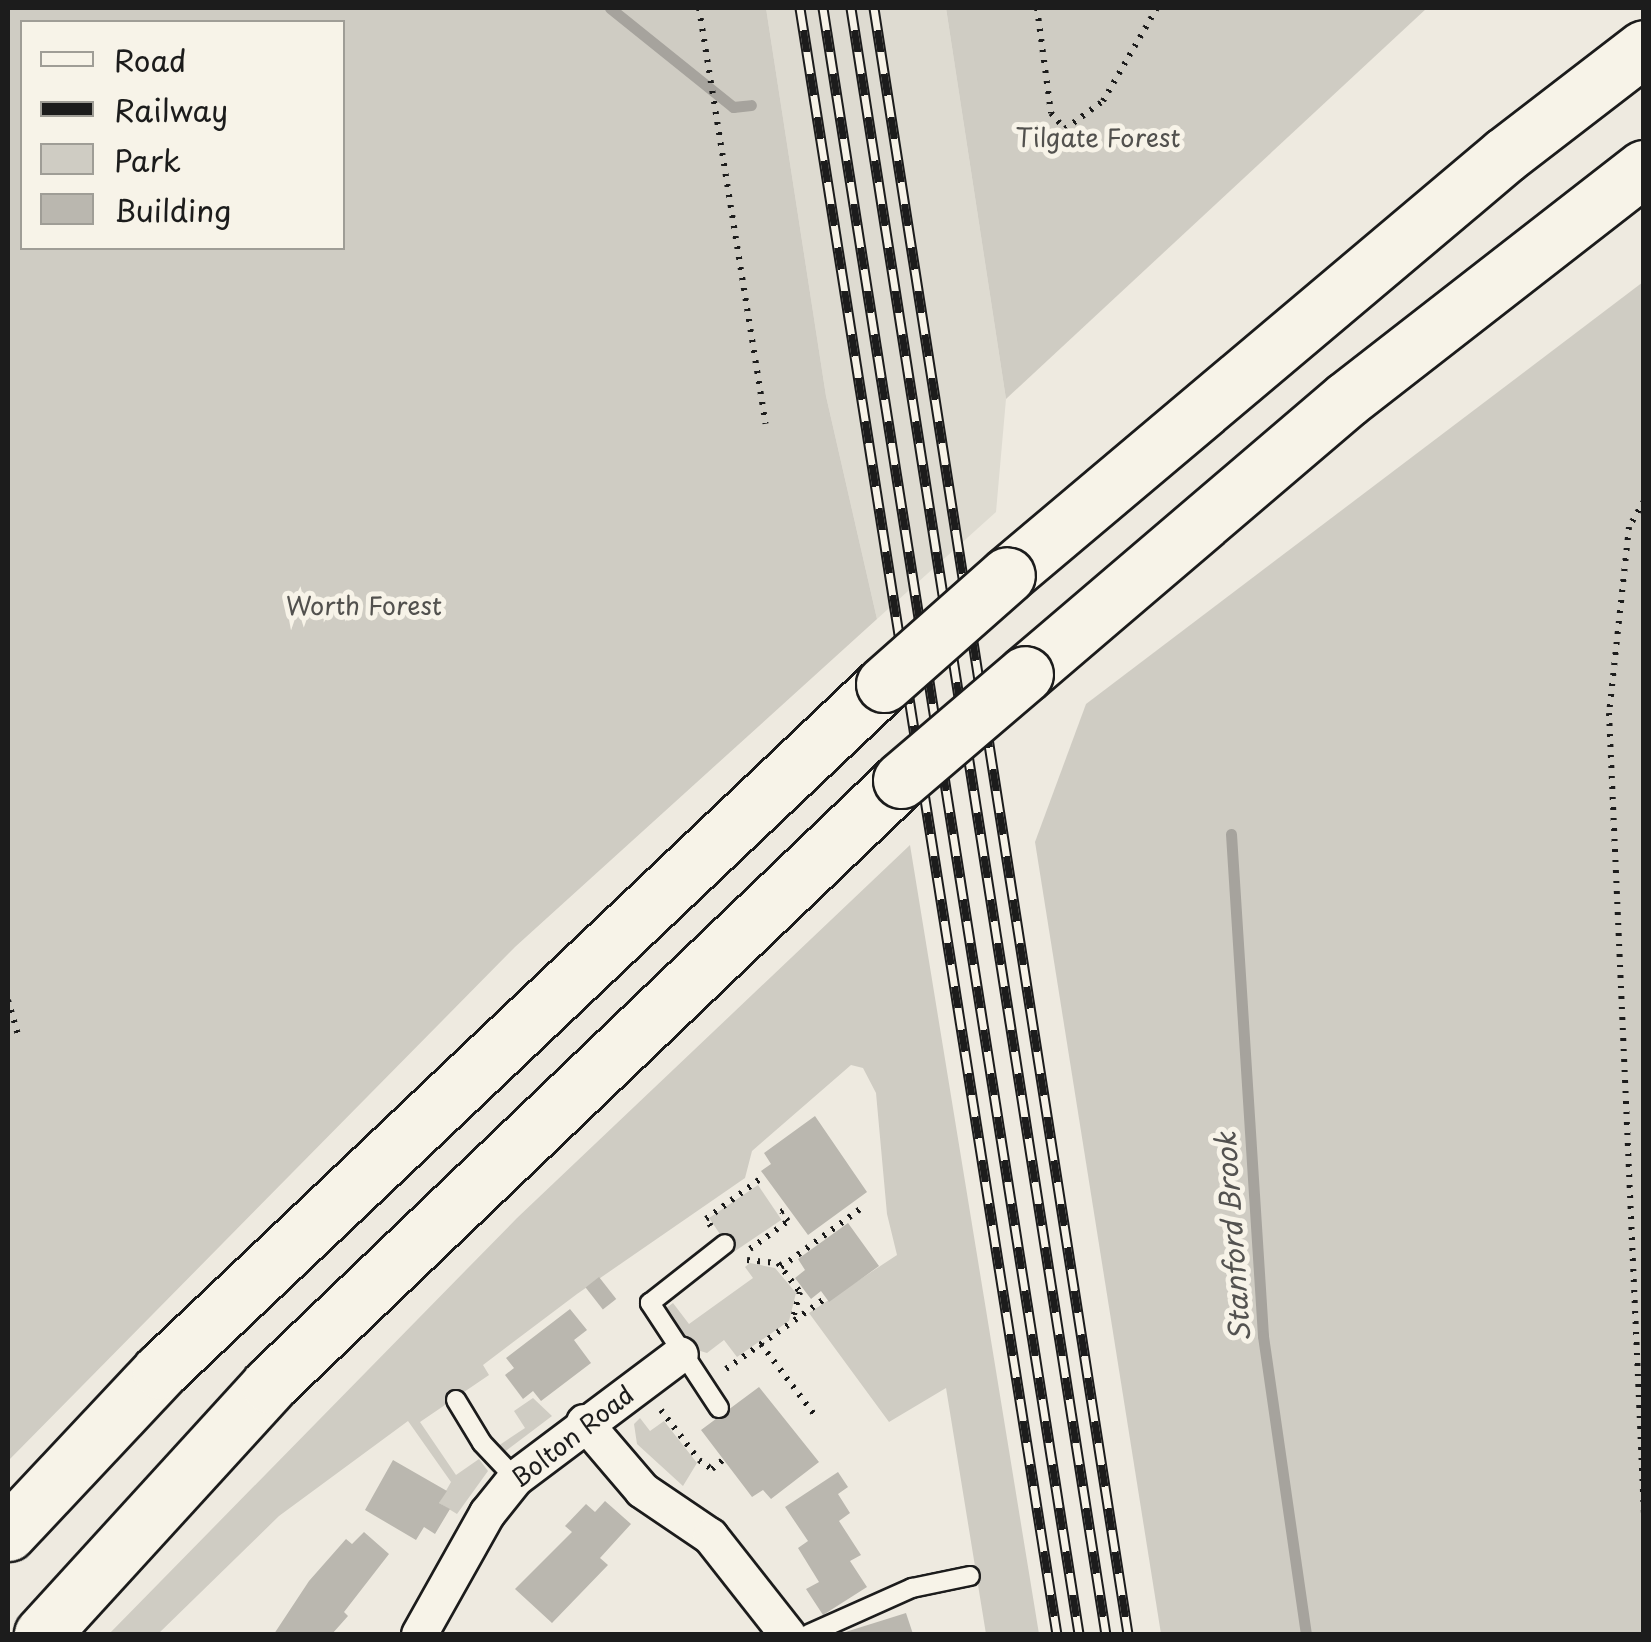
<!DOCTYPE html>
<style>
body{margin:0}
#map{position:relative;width:1651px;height:1642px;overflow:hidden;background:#eeeae0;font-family:"Playpen Sans",sans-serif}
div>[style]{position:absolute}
.built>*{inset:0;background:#dedbd1}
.green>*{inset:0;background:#cfccc3;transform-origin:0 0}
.stream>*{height:11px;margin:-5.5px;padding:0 5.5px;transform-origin:5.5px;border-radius:5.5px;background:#a6a39d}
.building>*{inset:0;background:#bab7af;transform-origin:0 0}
.path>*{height:6px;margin-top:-3px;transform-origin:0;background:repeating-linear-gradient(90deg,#1c1c1c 0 2.5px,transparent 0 10.5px)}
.roads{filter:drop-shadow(2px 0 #1c1c1c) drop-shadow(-2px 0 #1c1c1c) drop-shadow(0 2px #1c1c1c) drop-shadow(0 -2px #1c1c1c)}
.service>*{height:18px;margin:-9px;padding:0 9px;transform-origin:9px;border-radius:9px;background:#f7f3e8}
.minor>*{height:35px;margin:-17.5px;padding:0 17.5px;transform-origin:17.5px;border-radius:17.5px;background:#f7f3e8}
.motorway>*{height:55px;margin:-27.5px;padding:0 27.5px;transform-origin:27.5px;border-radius:27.5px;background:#f7f3e8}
.rail>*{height:11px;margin-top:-5.5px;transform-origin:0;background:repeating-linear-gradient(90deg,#f7f3e8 0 22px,#1c1c1c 0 44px);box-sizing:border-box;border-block:2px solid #1c1c1c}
.bridges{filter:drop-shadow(2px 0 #1c1c1c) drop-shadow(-2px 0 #1c1c1c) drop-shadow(0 2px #1c1c1c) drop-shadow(0 -2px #1c1c1c)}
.motorway-bridge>*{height:55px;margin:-27.5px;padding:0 27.5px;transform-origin:27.5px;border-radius:27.5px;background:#f7f3e8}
span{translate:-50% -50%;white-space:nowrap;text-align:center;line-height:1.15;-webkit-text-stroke:10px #f7f3e8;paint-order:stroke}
.park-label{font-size:25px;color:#52514e}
.street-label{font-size:25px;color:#1c1c1c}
.water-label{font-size:28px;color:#535250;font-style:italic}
.frame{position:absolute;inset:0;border:10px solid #1c1c1c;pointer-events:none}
.legend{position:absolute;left:20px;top:20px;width:325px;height:230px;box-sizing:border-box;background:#f7f3e8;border:2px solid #9f9d96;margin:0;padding:12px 18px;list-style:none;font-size:30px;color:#1c1c1c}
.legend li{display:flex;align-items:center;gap:20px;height:50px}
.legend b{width:50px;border:2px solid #9f9d96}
</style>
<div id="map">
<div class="built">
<i style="clip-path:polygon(766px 8px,946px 8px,1006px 399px,996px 512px,877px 619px,826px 396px)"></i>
</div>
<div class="green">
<i style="clip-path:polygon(evenodd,8px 8px,766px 8px,826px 396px,877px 619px,515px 947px,8px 1461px,8px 8px,342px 22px,342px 248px,22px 248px,22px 22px,342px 22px)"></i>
<i style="clip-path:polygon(946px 8px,1427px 8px,1006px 399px)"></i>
<i style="clip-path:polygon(1643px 282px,1643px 1634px,1161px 1634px,1035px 842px,1086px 704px)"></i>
<i style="clip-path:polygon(910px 845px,1039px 1634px,986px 1634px,946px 1388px,889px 1422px,809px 1313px,897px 1255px,887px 1214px,876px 1093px,863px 1068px,851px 1065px,752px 1151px,745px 1178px,577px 1294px,483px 1365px,489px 1375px,420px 1422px,456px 1475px,479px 1459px,488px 1471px,457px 1514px,439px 1503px,451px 1482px,408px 1421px,279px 1516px,158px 1634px,109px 1634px,517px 1218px)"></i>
<i style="left:758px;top:1185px;width:42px;height:59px;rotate:56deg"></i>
<i style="clip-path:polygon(750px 1263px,775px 1268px,796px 1293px,789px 1321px,737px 1357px,724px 1340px,707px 1353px,694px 1349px,665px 1309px,673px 1303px,689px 1324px,753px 1278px,745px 1267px)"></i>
<i style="clip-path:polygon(533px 1398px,552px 1416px,503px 1453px,498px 1446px,525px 1428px,514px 1411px)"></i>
<i style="clip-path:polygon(640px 1418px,650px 1431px,664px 1421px,697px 1463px,683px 1486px,637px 1444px,634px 1424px)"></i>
</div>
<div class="stream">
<i style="left:610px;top:8px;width:158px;rotate:38.8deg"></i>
<i style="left:733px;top:107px;width:18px;rotate:-6deg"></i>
<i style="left:1231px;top:834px;width:503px;rotate:86.35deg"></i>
<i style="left:1263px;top:1336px;width:301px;rotate:81.8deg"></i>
</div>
<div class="building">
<i style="clip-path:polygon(815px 1116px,867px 1192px,808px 1235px,761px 1171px,771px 1164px,764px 1153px)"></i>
<i style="clip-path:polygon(848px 1223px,879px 1266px,829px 1302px,821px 1291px,811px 1299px,795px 1278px,805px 1270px,798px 1259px)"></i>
<i style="left:599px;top:1277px;width:28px;height:17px;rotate:52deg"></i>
<i style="clip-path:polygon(570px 1309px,587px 1330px,574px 1340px,591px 1363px,541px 1401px,533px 1391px,523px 1399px,505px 1375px,514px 1368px,506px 1358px)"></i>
<i style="clip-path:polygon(759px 1387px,819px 1462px,771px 1499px,763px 1490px,752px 1497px,701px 1430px)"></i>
<i style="clip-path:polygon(393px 1460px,447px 1491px,439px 1503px,450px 1509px,435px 1534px,424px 1527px,416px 1540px,365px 1510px)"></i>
<i style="clip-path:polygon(838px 1472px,848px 1487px,838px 1494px,850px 1513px,839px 1521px,861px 1555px,850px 1561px,867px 1587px,823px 1615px,806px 1589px,819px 1582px,798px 1548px,808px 1541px,785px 1507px)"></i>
<i style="clip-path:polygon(605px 1501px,631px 1524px,600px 1558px,608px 1565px,552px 1623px,515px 1589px,572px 1532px,565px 1526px,586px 1504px,595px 1512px)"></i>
<i style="clip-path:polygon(364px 1532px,389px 1554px,344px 1612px,348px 1616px,332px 1634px,274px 1634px,309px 1581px,346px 1539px,352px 1544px)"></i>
<i style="clip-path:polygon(906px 1613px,913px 1634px,839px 1634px)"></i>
</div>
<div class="path">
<i style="left:699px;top:8px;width:421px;rotate:80.9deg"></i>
<i style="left:1037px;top:8px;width:106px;rotate:82.4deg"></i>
<i style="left:1051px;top:113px;width:21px;rotate:49deg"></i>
<i style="left:1065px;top:129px;width:47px;rotate:-36.4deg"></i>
<i style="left:1103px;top:101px;width:108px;rotate:-59.9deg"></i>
<i style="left:1644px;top:501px;width:30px;rotate:120deg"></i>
<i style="left:1629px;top:527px;width:187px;rotate:96.1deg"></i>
<i style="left:1609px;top:713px;width:802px;rotate:87.5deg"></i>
<i style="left:8px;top:1000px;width:35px;rotate:74deg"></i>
<i style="left:711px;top:1226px;width:9px;rotate:-126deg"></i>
<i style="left:706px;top:1219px;width:72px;rotate:-36.6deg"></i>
<i style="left:750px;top:1249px;width:47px;rotate:-36.4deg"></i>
<i style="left:788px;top:1221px;width:11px;rotate:-128deg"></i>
<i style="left:781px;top:1212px;width:8px;rotate:-30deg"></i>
<i style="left:747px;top:1260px;width:31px;rotate:6deg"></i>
<i style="left:778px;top:1263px;width:36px;rotate:53deg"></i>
<i style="left:800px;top:1292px;width:31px;rotate:105deg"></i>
<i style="left:781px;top:1267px;width:102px;rotate:-36.2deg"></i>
<i style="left:761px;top:1344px;width:88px;rotate:52.9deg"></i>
<i style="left:726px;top:1369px;width:119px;rotate:-35.4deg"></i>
<i style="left:661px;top:1410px;width:63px;rotate:52.8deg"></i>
<i style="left:699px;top:1460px;width:16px;rotate:35deg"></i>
<i style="left:712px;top:1469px;width:16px;rotate:-40deg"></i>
</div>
<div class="roads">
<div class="service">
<i style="left:456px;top:1400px;width:50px;rotate:58.8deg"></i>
<i style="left:482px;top:1443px;width:48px;rotate:46.7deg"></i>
<i style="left:719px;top:1408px;width:126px;rotate:-123.3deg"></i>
<i style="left:650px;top:1303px;width:95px;rotate:-38.2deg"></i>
<i style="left:809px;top:1634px;width:113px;rotate:-24.1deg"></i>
<i style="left:912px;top:1588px;width:59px;rotate:-11.7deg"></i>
</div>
<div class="minor">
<i style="left:584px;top:1422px;width:89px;rotate:49.5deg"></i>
<i style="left:642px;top:1490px;width:82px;rotate:34.1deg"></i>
<i style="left:710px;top:1536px;width:125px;rotate:51.8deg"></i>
<i style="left:419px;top:1634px;width:139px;rotate:-60.7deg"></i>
<i style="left:487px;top:1513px;width:45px;rotate:-51.3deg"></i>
<i style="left:515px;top:1478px;width:206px;rotate:-36.9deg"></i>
</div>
<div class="motorway">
<i style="left:1007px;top:575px;width:651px;rotate:-40.14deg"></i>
<i style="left:1505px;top:155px;width:175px;rotate:-37.6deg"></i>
<i style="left:1025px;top:674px;width:423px;rotate:-40.5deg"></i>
<i style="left:1347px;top:399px;width:376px;rotate:-37.9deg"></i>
<i style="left:8px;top:1533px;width:222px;rotate:-46.8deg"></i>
<i style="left:160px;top:1371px;width:998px;rotate:-43.5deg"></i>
<i style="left:42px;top:1634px;width:337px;rotate:-47.6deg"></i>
<i style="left:269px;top:1385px;width:875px;rotate:-43.75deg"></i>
</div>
</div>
<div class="rail">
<i style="left:800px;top:8px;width:1646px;rotate:81.02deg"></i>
<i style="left:823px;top:8px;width:1646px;rotate:81.05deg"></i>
<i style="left:851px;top:8px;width:1646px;rotate:81.09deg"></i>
<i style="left:874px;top:8px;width:1646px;rotate:81.12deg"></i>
</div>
<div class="bridges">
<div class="motorway-bridge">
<i style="left:884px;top:684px;width:164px;rotate:-41.5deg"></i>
<i style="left:901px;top:780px;width:163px;rotate:-40.5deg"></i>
</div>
</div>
<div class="park-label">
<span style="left:1098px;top:137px">Tilgate Forest</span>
<span style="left:364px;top:605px">Worth Forest</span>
</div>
<div class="street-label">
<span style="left:572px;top:1436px;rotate:-38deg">Bolton Road</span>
</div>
<div class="water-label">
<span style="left:1232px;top:1237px;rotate:-94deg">Stanford Brook</span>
</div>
<div class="frame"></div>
<ul class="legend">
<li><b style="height:12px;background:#f7f3e8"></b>Road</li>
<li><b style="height:12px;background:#1c1c1c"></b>Railway</li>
<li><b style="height:28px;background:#cfccc3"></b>Park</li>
<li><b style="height:28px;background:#bab7af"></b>Building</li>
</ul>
</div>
